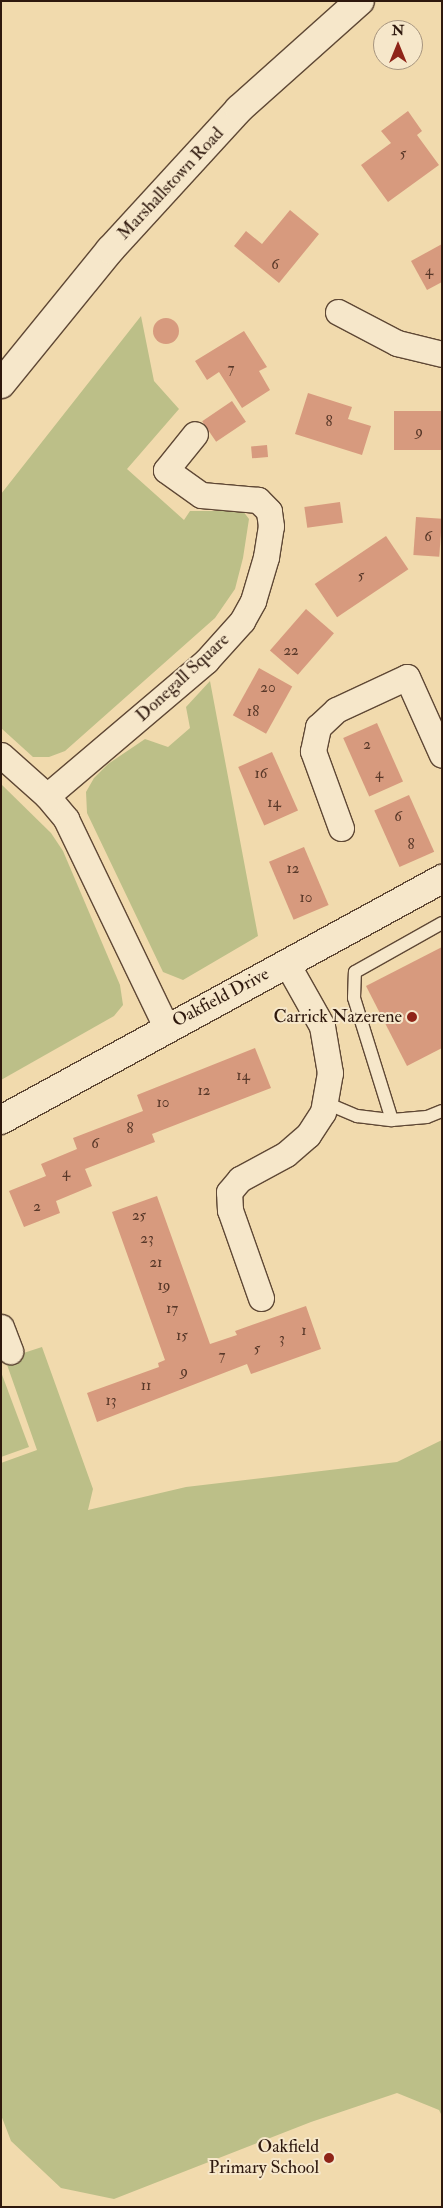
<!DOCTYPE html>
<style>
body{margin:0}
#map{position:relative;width:443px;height:2208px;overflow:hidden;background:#f1daad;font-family:"IM FELL Double Pica",serif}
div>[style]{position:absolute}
.green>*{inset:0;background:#bcbf88}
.building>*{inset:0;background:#d79a7e;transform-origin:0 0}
.round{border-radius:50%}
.roads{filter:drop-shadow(1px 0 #5f4835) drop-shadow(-1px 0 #5f4835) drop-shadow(0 1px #5f4835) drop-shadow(0 -1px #5f4835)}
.lane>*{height:12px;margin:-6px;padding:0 6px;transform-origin:6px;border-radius:6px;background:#f6e7ca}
.street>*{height:25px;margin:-12.5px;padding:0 12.5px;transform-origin:12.5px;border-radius:12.5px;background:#f6e7ca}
.secondary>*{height:28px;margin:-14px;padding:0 14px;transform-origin:14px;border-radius:14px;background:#f6e7ca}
.dots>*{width:14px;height:14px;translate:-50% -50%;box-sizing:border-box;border:2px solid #f6e7ca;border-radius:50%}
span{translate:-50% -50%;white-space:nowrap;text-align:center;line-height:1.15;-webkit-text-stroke:4px #f6e7ca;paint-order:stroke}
.number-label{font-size:15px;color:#583829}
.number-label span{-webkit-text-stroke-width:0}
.street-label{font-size:18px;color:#2e180d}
.poi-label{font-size:18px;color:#2e180d}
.right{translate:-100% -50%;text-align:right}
.frame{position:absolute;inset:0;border:2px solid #2e180d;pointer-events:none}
.north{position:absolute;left:373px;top:20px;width:50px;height:50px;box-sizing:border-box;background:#f6e7ca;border:1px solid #a6947e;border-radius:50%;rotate:0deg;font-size:14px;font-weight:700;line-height:20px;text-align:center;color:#2e180d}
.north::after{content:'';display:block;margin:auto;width:18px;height:22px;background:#8f2418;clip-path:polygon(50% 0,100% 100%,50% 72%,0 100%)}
</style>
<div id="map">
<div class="green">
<i style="clip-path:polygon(141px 316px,154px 381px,179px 409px,127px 469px,184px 520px,190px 511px,243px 511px,249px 519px,243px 558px,235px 589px,215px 618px,65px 751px,49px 757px,33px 757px,1px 728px,1px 494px)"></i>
<i style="clip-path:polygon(210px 681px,258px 936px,183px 980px,163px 972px,87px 813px,86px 792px,94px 778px,108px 764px,145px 739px,168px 747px,190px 728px,186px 707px)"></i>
<i style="clip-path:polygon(1px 784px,51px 833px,63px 851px,120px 985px,123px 1005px,114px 1016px,1px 1080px)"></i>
<i style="clip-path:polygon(42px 1347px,93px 1489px,88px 1510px,186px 1487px,397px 1462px,442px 1440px,442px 2116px,439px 2110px,397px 2093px,311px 2122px,114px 2199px,61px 2188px,11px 2141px,1px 2115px,1px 1463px,37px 1450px,5px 1359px)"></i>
<i style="clip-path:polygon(1px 1372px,29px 1447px,1px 1457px)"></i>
</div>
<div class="building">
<i style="clip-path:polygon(408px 111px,422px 131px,417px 135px,439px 165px,388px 202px,361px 165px,391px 143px,381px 131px)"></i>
<i style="clip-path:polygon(290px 210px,319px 234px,279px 283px,234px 246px,246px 231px,262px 244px)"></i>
<i style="clip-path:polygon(442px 244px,442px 282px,427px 290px,411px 261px)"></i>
<i class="round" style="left:153px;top:318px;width:26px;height:26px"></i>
<i style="clip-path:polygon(244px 331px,267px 367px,259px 371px,270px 390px,242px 408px,219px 372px,207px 380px,195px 361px)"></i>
<i style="clip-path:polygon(308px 393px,352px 407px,348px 419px,371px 426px,362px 455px,295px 434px)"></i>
<i style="left:232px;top:401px;width:25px;height:36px;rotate:56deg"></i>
<i style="left:442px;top:411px;width:39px;height:48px;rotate:90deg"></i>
<i style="left:267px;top:445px;width:12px;height:16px;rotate:85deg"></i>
<i style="left:340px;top:502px;width:21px;height:36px;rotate:82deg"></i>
<i style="left:416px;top:517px;width:26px;height:38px;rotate:4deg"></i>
<i style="left:386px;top:536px;width:40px;height:86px;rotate:56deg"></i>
<i style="left:306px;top:609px;width:37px;height:55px;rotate:41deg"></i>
<i style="left:259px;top:668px;width:38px;height:54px;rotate:29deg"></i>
<i style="left:377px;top:723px;width:64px;height:37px;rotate:66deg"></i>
<i style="left:272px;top:752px;width:64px;height:37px;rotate:66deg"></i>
<i style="left:409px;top:795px;width:62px;height:38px;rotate:66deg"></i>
<i style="left:304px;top:847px;width:63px;height:38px;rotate:67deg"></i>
<i style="clip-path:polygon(442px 947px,442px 1048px,407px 1066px,366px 986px)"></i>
<i style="clip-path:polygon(255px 1048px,271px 1088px,152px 1134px,155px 1142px,85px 1169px,92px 1186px,56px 1201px,60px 1213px,24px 1227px,9px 1191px,46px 1176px,41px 1164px,77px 1149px,73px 1138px,143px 1111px,137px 1095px)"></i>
<i style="clip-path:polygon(157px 1196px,210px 1344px,237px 1335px,235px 1331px,306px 1306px,321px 1349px,251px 1374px,247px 1364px,97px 1422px,87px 1393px,159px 1367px,158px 1363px,165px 1360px,112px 1212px)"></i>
</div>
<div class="roads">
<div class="lane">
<i style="left:326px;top:1103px;width:34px;rotate:23deg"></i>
<i style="left:357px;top:1116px;width:35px;rotate:7deg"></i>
<i style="left:392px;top:1120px;width:35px;rotate:-5deg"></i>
<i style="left:427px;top:1117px;width:16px;rotate:-22deg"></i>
<i style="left:392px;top:1120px;width:128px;rotate:-107.3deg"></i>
<i style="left:354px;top:998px;width:26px;rotate:-88deg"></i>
<i style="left:355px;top:972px;width:100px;rotate:-29.4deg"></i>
</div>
<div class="street">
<i style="left:338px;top:312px;width:67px;rotate:27.7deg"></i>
<i style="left:397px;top:343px;width:46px;rotate:13.7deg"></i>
<i style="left:1px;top:755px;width:62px;rotate:41.7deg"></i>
<i style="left:47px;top:796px;width:30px;rotate:50deg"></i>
<i style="left:66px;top:819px;width:231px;rotate:64.3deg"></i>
<i style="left:47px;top:796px;width:209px;rotate:-40.3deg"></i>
<i style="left:206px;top:661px;width:54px;rotate:-48deg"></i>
<i style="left:242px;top:621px;width:23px;rotate:-61deg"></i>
<i style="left:253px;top:601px;width:46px;rotate:-73.5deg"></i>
<i style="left:266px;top:557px;width:31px;rotate:-81deg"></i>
<i style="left:271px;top:526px;width:15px;rotate:-98deg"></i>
<i style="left:269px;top:511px;width:16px;rotate:-135deg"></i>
<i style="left:258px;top:500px;width:57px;rotate:-175deg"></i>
<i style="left:201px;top:495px;width:43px;rotate:-144.5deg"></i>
<i style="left:166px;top:470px;width:46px;rotate:-51.1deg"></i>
<i style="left:341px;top:828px;width:82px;rotate:-110deg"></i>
<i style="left:313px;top:751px;width:25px;rotate:-78deg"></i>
<i style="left:318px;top:727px;width:25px;rotate:-43deg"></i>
<i style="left:336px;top:710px;width:78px;rotate:-24.9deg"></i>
<i style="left:407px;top:677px;width:85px;rotate:65.8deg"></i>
<i style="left:261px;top:1298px;width:93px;rotate:-109.4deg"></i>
<i style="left:230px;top:1210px;width:18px;rotate:-93deg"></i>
<i style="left:229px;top:1192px;width:17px;rotate:-50deg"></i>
<i style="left:240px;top:1179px;width:52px;rotate:-28.5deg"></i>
<i style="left:286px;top:1154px;width:29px;rotate:-41deg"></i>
<i style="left:308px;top:1135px;width:27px;rotate:-57deg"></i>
<i style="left:323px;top:1112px;width:40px;rotate:-80deg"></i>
<i style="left:330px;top:1073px;width:48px;rotate:-99.7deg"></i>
<i style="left:322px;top:1026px;width:73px;rotate:-119.4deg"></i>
<i style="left:1px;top:1327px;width:26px;rotate:69deg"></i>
</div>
<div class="secondary">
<i style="left:1px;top:384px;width:173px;rotate:-50.9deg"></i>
<i style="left:110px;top:250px;width:191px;rotate:-47.5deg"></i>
<i style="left:239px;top:109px;width:162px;rotate:-41.8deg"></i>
<i style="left:1px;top:1120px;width:503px;rotate:-28.66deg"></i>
</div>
</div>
<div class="dots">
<i style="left:412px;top:1017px;background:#8f2418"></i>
<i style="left:329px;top:2158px;background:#8f2418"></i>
</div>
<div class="number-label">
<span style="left:403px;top:154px">5</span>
<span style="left:275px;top:265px">6</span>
<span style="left:429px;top:271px">4</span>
<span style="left:231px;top:369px">7</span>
<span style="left:329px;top:422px">8</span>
<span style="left:419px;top:432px">9</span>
<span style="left:428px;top:537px">6</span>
<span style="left:361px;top:576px">5</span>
<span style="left:291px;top:651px">22</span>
<span style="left:268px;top:688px">20</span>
<span style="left:253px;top:712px">18</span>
<span style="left:367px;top:745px">2</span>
<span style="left:261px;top:774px">16</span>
<span style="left:379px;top:774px">4</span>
<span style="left:274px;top:803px">14</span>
<span style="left:398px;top:817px">6</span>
<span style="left:411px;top:845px">8</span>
<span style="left:293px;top:869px">12</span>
<span style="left:306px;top:898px">10</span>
<span style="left:243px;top:1076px">14</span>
<span style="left:204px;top:1091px">12</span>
<span style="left:163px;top:1103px">10</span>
<span style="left:130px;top:1129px">8</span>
<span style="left:95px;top:1144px">6</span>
<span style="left:66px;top:1173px">4</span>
<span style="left:37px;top:1207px">2</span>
<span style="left:139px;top:1216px">25</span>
<span style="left:147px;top:1239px">23</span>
<span style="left:156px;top:1263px">21</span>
<span style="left:164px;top:1286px">19</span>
<span style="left:172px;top:1309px">17</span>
<span style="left:304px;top:1331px">1</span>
<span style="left:182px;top:1336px">15</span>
<span style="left:282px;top:1339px">3</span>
<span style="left:257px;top:1349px">5</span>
<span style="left:222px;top:1356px">7</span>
<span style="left:184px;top:1372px">9</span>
<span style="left:146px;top:1386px">11</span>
<span style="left:111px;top:1401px">13</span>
</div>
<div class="street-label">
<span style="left:171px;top:184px;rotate:-47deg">Marshallstown Road</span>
<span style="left:183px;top:678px;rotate:-43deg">Donegall Square</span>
<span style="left:221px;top:998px;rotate:-28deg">Oakfield Drive</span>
</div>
<div class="poi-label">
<span class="right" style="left:402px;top:1017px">Carrick Nazerene</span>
<span class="right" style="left:319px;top:2158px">Oakfield<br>Primary School</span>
</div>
<div class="frame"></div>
<div class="north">N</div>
</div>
